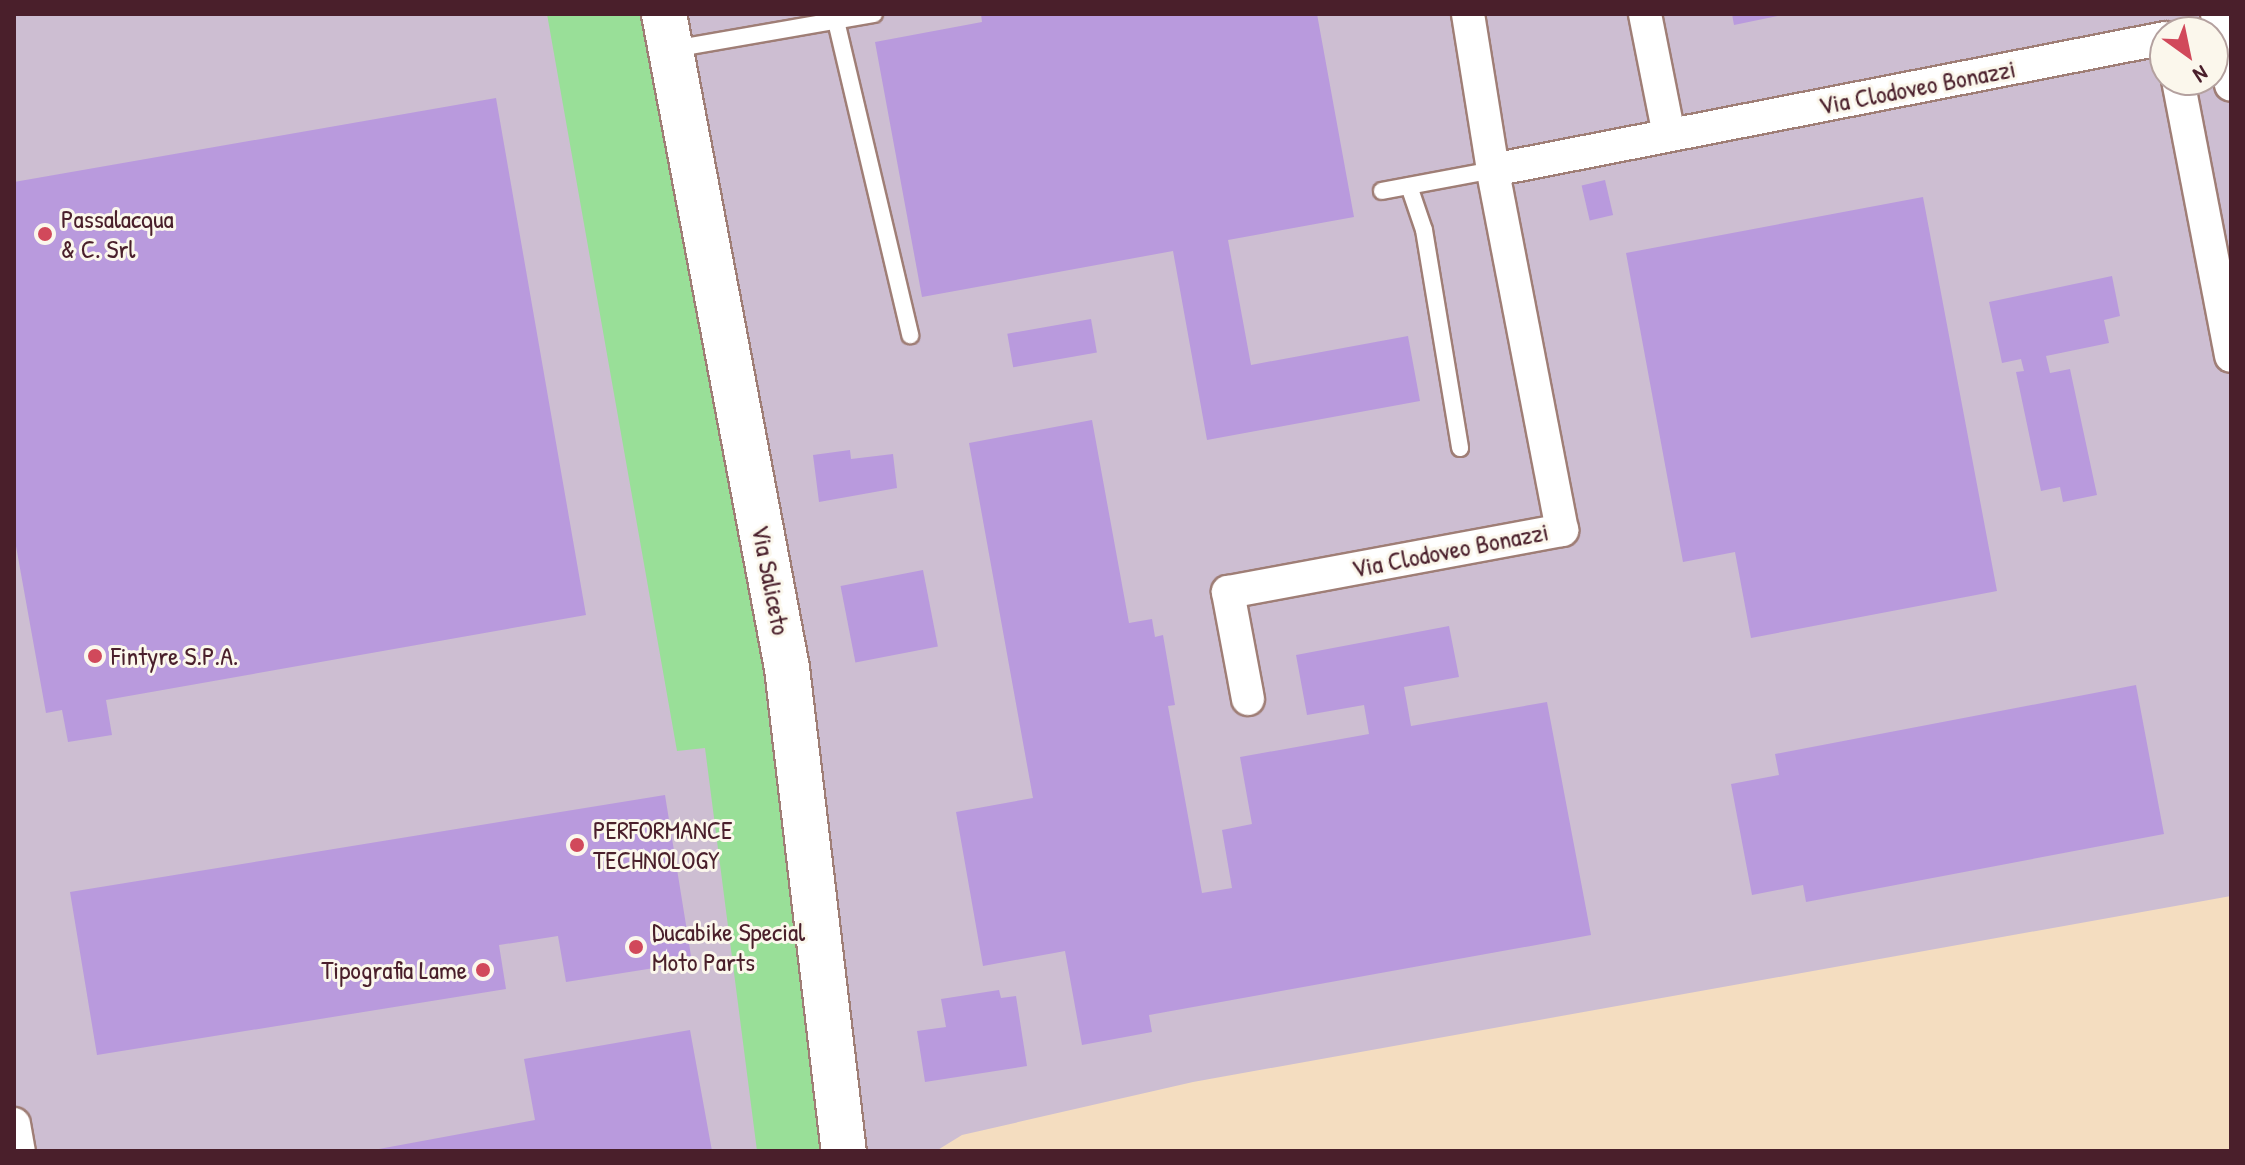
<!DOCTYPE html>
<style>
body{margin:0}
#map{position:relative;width:2245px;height:1165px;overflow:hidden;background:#f4ddc0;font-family:"Patrick Hand",sans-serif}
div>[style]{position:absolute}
.industrial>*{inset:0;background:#cdbed2}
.green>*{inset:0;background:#99df98}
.building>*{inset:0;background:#b99add;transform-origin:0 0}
.roads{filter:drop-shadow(2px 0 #9f7e76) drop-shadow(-2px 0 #9f7e76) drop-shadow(0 2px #9f7e76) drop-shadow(0 -2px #9f7e76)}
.service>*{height:16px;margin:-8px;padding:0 8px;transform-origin:8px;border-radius:8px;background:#fff}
.minor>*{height:32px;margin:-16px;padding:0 16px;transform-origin:16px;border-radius:16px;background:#fff}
.secondary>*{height:44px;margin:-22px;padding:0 22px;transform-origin:22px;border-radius:22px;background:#fff}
.dots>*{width:22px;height:22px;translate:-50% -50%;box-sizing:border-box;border:4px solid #fbf7ec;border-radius:50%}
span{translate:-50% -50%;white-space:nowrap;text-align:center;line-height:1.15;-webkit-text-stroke:6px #fbf7ec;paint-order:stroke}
.street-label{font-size:26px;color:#4a1f2b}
.poi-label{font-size:26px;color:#4a1f2b}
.left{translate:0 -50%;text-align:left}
.right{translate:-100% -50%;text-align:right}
.frame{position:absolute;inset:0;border:16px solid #4a1f2b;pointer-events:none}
.north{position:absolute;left:2149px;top:16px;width:80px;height:80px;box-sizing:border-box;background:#fbf7ec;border:2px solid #b4a19f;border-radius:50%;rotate:147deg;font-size:22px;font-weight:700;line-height:32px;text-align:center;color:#4a1f2b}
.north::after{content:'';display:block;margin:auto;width:28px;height:36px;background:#d1495b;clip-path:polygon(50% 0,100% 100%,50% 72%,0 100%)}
</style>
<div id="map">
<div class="industrial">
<i style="clip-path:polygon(evenodd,14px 14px,2231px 14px,2231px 896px,1193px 1082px,962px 1135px,936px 1151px,14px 1151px,14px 14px,2165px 32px,2213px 32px,2213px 80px,2165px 80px,2165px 32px)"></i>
</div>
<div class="green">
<i style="clip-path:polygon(547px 14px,643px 14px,758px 631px,821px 1151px,757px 1151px,705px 748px,677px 751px)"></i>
</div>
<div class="building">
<i style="clip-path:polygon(981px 14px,1317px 14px,1354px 217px,1228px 240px,1251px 365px,1408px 336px,1420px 401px,1207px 440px,1173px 251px,922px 297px,875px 42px,982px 22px)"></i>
<i style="clip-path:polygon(1732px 14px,1783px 14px,1783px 15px,1734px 25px)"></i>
<i style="clip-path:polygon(496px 98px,586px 615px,106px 700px,112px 735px,68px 742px,62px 710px,46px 713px,14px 535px,14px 182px)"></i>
<i style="left:1605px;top:180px;width:36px;height:24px;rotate:77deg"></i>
<i style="clip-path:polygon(1923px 197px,1997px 591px,1751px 638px,1735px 552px,1683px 562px,1626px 253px)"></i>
<i style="clip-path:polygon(2112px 276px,2120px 316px,2104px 320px,2109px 343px,2046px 356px,2050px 373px,2070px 369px,2097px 495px,2063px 502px,2060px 487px,2041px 491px,2016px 372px,2024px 371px,2021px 359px,2002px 363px,1989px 302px)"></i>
<i style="left:1091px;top:319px;width:34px;height:85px;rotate:80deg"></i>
<i style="clip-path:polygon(1092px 420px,1129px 623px,1152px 619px,1155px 637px,1163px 635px,1175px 705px,1168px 706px,1202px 893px,1232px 888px,1222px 830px,1252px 824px,1240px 757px,1369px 734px,1364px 705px,1307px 715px,1296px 655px,1449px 626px,1459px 677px,1404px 687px,1411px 726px,1547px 702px,1591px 935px,1149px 1015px,1152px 1032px,1082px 1045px,1065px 951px,983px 966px,956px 812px,1033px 798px,969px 443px)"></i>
<i style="clip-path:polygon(850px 450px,851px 459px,893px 454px,897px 488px,819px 502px,813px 455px)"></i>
<i style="left:923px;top:570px;width:78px;height:84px;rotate:79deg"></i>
<i style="clip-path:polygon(2136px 685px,2164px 834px,1806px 902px,1803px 885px,1752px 895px,1731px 784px,1779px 775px,1775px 754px)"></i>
<i style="clip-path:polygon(665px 795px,692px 962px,566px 982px,558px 936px,499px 945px,506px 989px,97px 1055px,70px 892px)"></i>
<i style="clip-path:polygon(999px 990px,1001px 998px,1016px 996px,1027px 1066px,925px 1082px,917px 1031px,946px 1027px,941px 999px)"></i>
<i style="clip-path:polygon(690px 1030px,712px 1151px,368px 1151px,535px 1120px,524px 1059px)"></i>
</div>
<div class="roads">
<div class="service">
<i style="left:836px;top:21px;width:323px;rotate:76.7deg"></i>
<i style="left:673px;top:49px;width:204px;rotate:-9.9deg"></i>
<i style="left:1409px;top:186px;width:46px;rotate:71.2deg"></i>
<i style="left:1424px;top:230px;width:221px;rotate:80.6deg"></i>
<i style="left:1382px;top:191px;width:113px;rotate:-10.7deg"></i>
</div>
<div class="minor">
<i style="left:1468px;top:14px;width:158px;rotate:80.9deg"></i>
<i style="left:1645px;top:14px;width:123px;rotate:78.8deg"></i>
<i style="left:2217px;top:14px;width:72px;rotate:78.8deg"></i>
<i style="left:2178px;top:80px;width:281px;rotate:79.1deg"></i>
<i style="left:1248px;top:699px;width:109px;rotate:-100.6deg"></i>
<i style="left:1228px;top:592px;width:340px;rotate:-10.5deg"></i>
<i style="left:1562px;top:530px;width:367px;rotate:-100.9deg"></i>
<i style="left:1493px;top:170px;width:685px;rotate:-11.11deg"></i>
<i style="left:14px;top:1124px;width:27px;rotate:80deg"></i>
</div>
<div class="secondary">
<i style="left:664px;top:14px;width:665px;rotate:79.35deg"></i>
<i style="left:787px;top:668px;width:486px;rotate:83.3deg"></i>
</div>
</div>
<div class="dots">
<i style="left:45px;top:234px;background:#d1495b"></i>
<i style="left:95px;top:656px;background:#d1495b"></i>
<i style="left:577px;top:845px;background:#d1495b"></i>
<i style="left:636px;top:947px;background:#d1495b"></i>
<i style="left:483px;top:970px;background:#d1495b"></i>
</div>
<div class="street-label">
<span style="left:1917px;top:87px;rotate:-11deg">Via Clodoveo Bonazzi</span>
<span style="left:1450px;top:550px;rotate:-11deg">Via Clodoveo Bonazzi</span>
<span style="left:771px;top:580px;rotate:79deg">Via Saliceto</span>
</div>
<div class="poi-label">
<span class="left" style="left:61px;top:234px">Passalacqua<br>&amp; C. Srl</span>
<span class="left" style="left:111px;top:656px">Fintyre S.P.A.</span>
<span class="left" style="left:593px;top:845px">PERFORMANCE<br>TECHNOLOGY</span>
<span class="left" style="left:652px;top:947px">Ducabike Special<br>Moto Parts</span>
<span class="right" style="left:467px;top:970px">Tipografia Lame</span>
</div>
<div class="frame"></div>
<div class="north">N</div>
</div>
